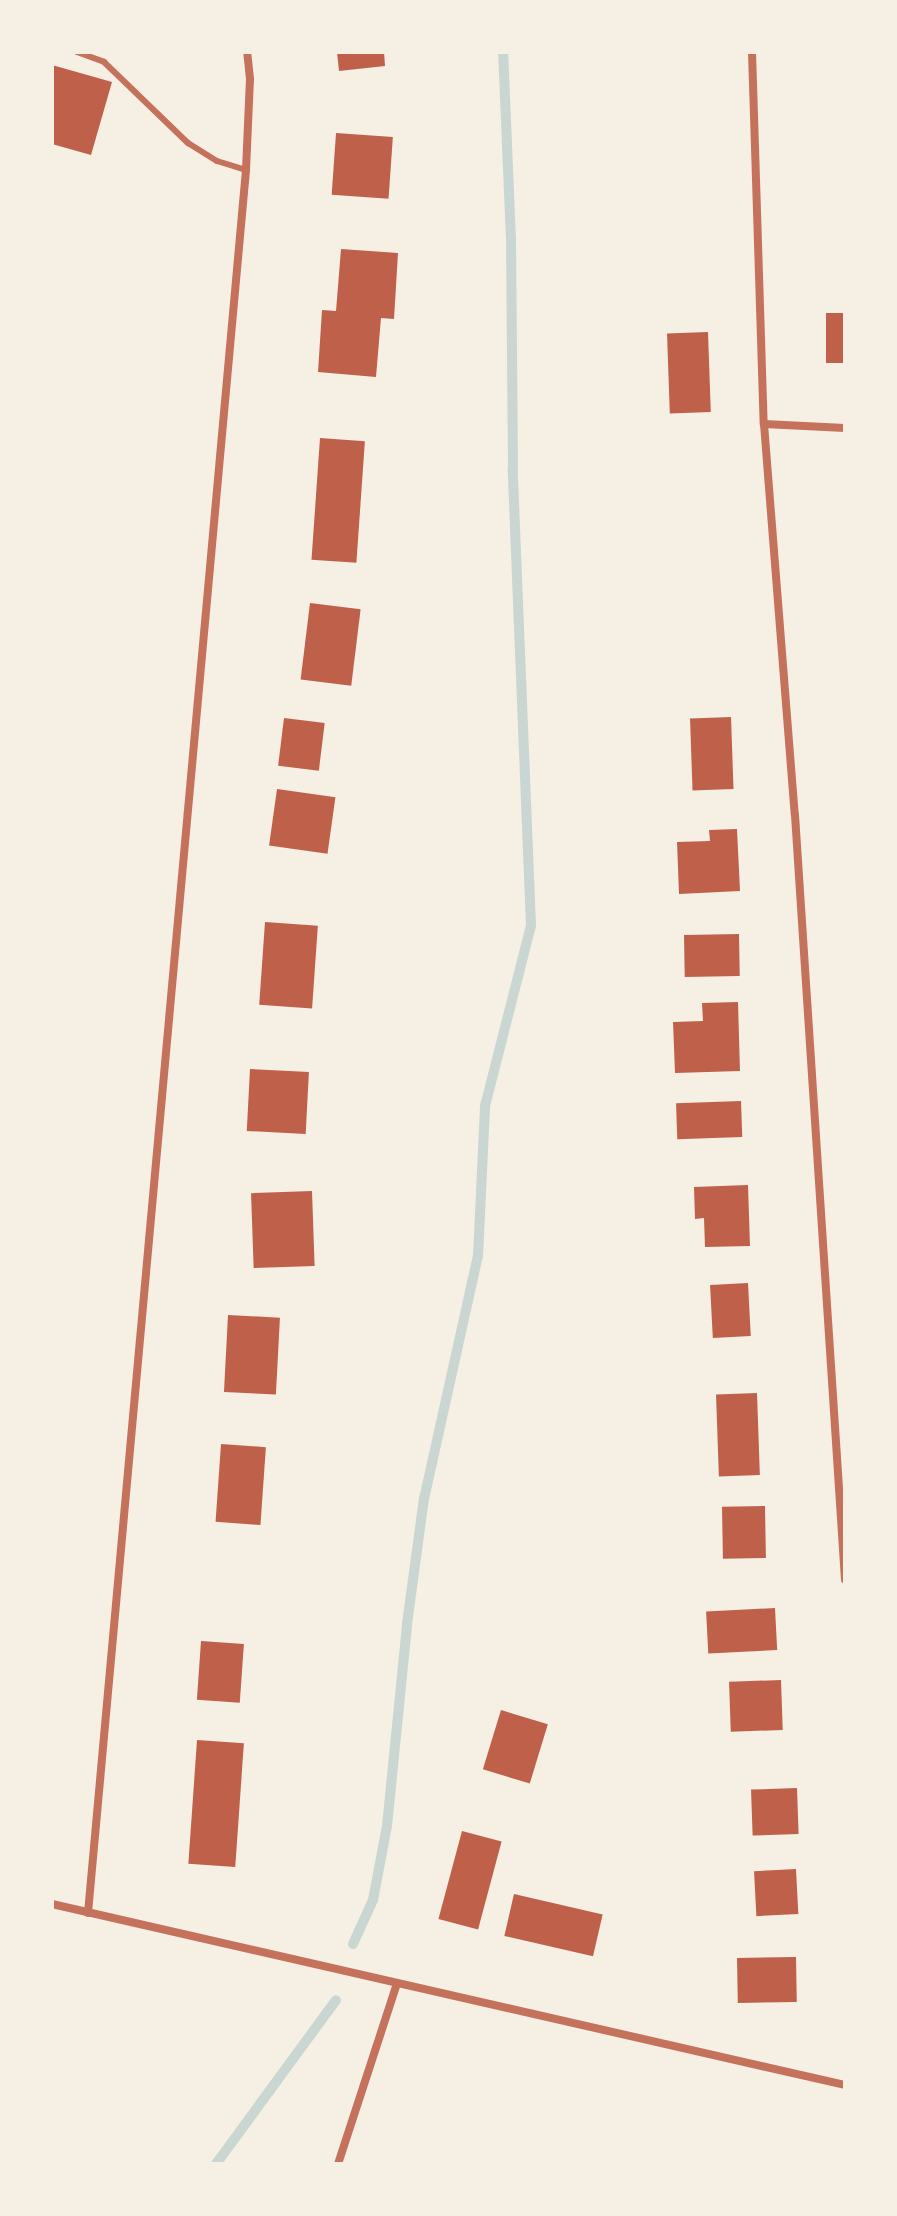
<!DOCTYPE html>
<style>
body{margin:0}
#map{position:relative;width:897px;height:2216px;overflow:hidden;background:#f6efe4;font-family:Quicksand,sans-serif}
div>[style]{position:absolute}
.stream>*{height:10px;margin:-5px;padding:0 5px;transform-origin:5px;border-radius:5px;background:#c9d6d2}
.building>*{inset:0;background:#bf614a;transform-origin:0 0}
.service>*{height:6px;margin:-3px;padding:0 3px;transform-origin:3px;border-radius:3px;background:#c5725c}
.minor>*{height:8px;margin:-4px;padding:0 4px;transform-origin:4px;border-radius:4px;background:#c5725c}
span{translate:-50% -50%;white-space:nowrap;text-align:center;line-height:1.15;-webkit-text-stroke:6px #f6efe4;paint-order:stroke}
.frame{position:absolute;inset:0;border:54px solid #f6efe4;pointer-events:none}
</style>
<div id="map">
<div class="stream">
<i style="left:353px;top:1944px;width:48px;rotate:-65.6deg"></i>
<i style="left:373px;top:1900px;width:75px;rotate:-79.3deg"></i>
<i style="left:387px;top:1826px;width:203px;rotate:-84.3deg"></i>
<i style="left:407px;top:1624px;width:126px;rotate:-82.3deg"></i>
<i style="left:424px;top:1499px;width:249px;rotate:-77.5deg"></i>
<i style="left:478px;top:1256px;width:150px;rotate:-87.3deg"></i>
<i style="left:485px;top:1106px;width:186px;rotate:-75.7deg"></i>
<i style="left:531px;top:926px;width:458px;rotate:-92.3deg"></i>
<i style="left:513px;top:468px;width:228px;rotate:-90.5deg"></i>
<i style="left:511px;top:240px;width:188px;rotate:-92.4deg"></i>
<i style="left:216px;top:2164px;width:203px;rotate:-53.8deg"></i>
</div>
<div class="building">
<i style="clip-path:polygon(337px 52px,384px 52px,385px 66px,339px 71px)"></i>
<i style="clip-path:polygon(52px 65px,112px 82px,91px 155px,52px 144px)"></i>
<i style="left:336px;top:133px;width:57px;height:62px;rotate:4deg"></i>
<i style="clip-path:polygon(341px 249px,398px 253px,394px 319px,381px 318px,376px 377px,318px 372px,322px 310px,336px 311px)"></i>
<i style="left:845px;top:313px;width:50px;height:19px;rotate:90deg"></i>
<i style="left:708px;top:332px;width:80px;height:41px;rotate:88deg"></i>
<i style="left:320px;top:438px;width:45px;height:122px;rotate:4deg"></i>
<i style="left:310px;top:603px;width:51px;height:77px;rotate:7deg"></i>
<i style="left:731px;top:717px;width:72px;height:41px;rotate:88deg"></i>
<i style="left:284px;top:718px;width:41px;height:48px;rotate:7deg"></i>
<i style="left:277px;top:789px;width:59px;height:57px;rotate:8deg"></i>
<i style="clip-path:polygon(737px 829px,740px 891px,679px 894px,677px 842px,710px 841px,709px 830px)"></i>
<i style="left:265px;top:922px;width:53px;height:83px;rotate:4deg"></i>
<i style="left:739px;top:934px;width:42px;height:55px;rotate:89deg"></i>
<i style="clip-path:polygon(738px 1002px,740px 1071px,675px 1073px,673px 1022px,703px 1021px,702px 1003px)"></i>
<i style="left:250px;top:1069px;width:59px;height:62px;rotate:3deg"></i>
<i style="left:741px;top:1101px;width:36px;height:65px;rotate:88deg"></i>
<i style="clip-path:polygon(748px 1185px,750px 1246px,705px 1247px,704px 1218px,695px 1219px,694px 1187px)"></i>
<i style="left:312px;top:1191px;width:75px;height:61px;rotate:88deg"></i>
<i style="left:748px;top:1283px;width:53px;height:38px;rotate:87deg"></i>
<i style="left:228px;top:1315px;width:52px;height:77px;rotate:3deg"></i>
<i style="left:757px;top:1393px;width:82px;height:41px;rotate:88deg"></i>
<i style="left:221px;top:1444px;width:45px;height:78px;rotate:4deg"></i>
<i style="left:765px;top:1506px;width:52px;height:43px;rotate:89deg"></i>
<i style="left:775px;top:1608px;width:42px;height:69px;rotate:87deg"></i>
<i style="left:201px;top:1641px;width:43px;height:59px;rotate:4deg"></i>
<i style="left:781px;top:1680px;width:50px;height:52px;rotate:88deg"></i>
<i style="left:501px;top:1710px;width:49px;height:62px;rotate:17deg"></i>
<i style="left:197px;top:1740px;width:47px;height:124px;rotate:4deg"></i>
<i style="left:797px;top:1788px;width:46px;height:46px;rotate:88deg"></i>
<i style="left:462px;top:1831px;width:41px;height:91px;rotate:15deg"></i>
<i style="left:796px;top:1869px;width:45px;height:42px;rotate:87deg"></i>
<i style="left:514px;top:1894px;width:91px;height:43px;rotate:13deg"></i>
<i style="left:796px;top:1957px;width:45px;height:59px;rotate:89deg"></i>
</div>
<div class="service">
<i style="left:77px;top:52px;width:29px;rotate:20deg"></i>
<i style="left:104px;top:62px;width:117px;rotate:44deg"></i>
<i style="left:188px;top:143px;width:34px;rotate:32deg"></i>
<i style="left:217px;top:161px;width:30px;rotate:17deg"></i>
</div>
<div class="minor">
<i style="left:752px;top:52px;width:372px;rotate:88.2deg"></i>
<i style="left:764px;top:424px;width:392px;rotate:85.5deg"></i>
<i style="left:795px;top:815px;width:766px;rotate:86.26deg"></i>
<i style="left:764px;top:424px;width:81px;rotate:2.8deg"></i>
<i style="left:52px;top:1904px;width:813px;rotate:12.86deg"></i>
<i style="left:88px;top:1913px;width:1750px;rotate:-84.82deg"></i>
<i style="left:246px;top:170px;width:91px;rotate:-87.5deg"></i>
<i style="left:250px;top:79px;width:27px;rotate:-96deg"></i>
<i style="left:338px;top:2164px;width:189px;rotate:-71.9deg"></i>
</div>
<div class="frame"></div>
</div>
